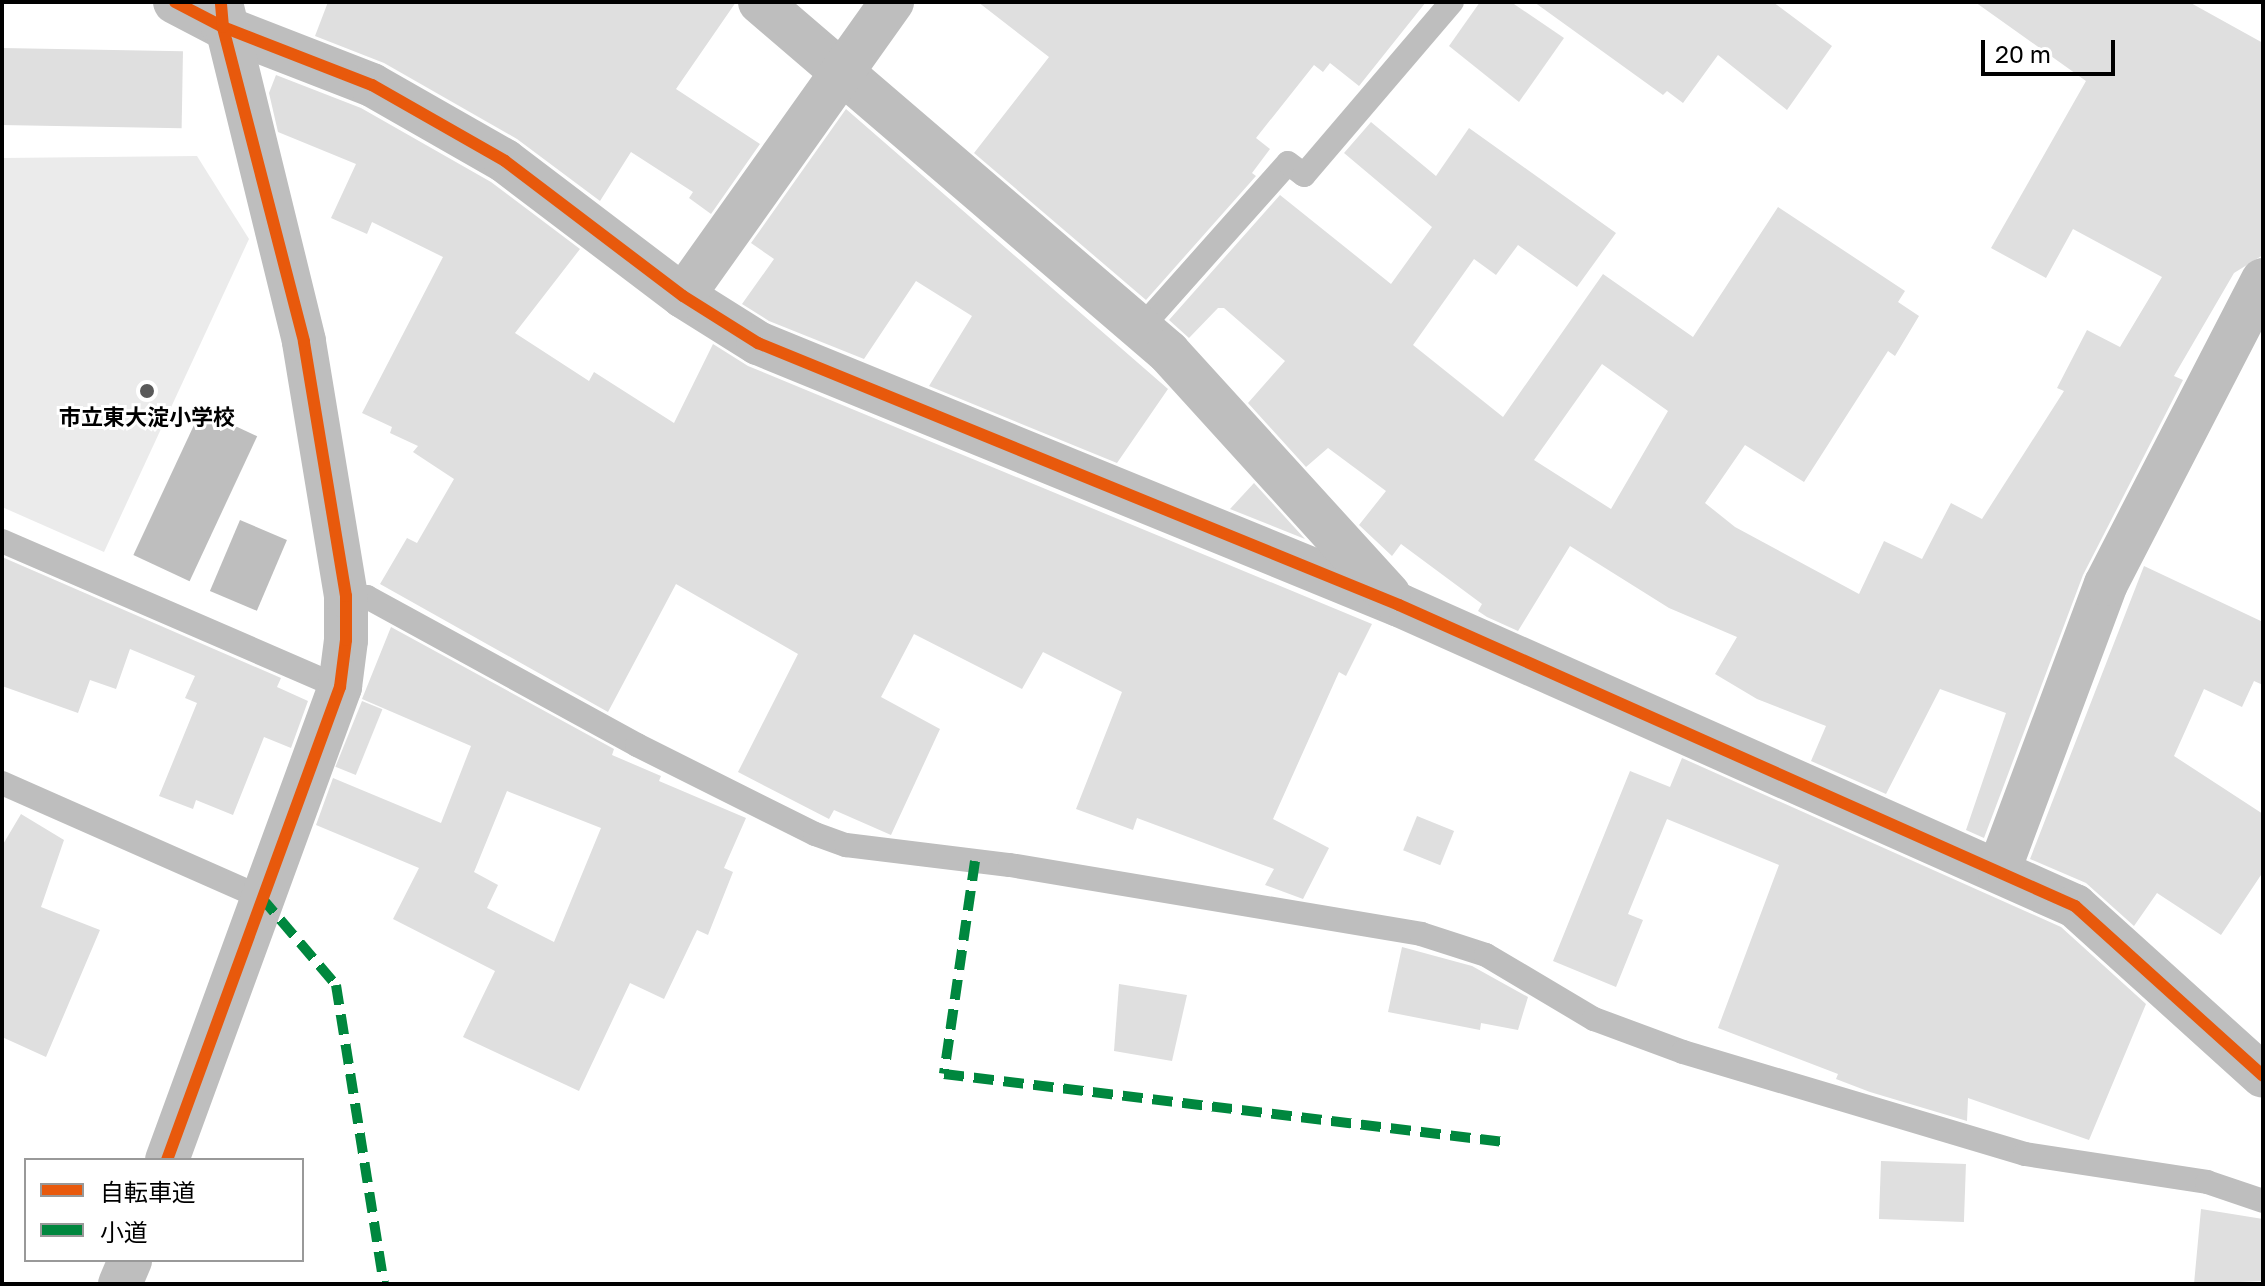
<!DOCTYPE html>
<meta charset="utf-8">
<style>
body{margin:0}
#map{position:relative;width:2265px;height:1286px;overflow:hidden;background:#fff;font-family:"Golos Text","Noto Sans JP",sans-serif}
div>[style]{position:absolute}
.green>*{inset:0;background:#ebebeb}
.water>*{inset:0;background:#bebebe;transform-origin:0 0}
.building>*{inset:0;background:#dfdfdf;transform-origin:0 0}
.service>*{height:24px;margin:-12px;padding:0 12px;transform-origin:12px;border-radius:12px;background:#bebebe}
.minor>*{height:44px;margin:-22px;padding:0 22px;transform-origin:22px;border-radius:22px;background:#bebebe}
.quiet>*{height:10px;margin-top:-5px;transform-origin:0;background:repeating-linear-gradient(90deg,#00873e 0 20px,transparent 0 30px)}
.cycleway>*{height:12px;margin:-6px;padding:0 6px;transform-origin:6px;border-radius:6px;background:#e8590c}
.dots>*{width:22px;height:22px;translate:-50% -50%;box-sizing:border-box;border:4px solid #fff;border-radius:50%}
span{translate:-50% -50%;white-space:nowrap;text-align:center;line-height:1.15;-webkit-text-stroke:6px #fff;paint-order:stroke}
.poi-label{font-size:22px;color:#000;font-weight:700}
.frame{position:absolute;inset:0;border:4px solid #000;pointer-events:none}
.legend{position:absolute;left:24px;top:1158px;width:280px;height:104px;box-sizing:border-box;background:#fff;border:2px solid #999;margin:0;padding:10px 14px;list-style:none;font-size:24px;color:#000}
.legend li{display:flex;align-items:center;gap:16px;height:40px}
.legend b{width:40px;border:2px solid #999}
.scale{position:absolute;left:1981px;top:40px;width:134px;height:36px;box-sizing:border-box;border:4px solid #000;border-top:0;padding-left:10px;font-size:24px;line-height:28px;white-space:nowrap;color:#000;-webkit-text-stroke:6px #fff;paint-order:stroke}
</style>
<div id="map">
<div class="green">
<i style="clip-path:polygon(197px 156px,249px 239px,104px 552px,2px 507px,2px 158px)"></i>
</div>
<div class="water">
<i style="left:201px;top:410px;width:62px;height:160px;rotate:25deg"></i>
<i style="left:240px;top:520px;width:51px;height:77px;rotate:23deg"></i>
</div>
<div class="building">
<i style="clip-path:polygon(328px 2px,736px 2px,676px 89px,760px 144px,711px 214px,689px 198px,693px 192px,631px 152px,600px 201px,517px 139px,384px 63px,315px 36px)"></i>
<i style="clip-path:polygon(978px 2px,1426px 2px,1359px 86px,1330px 63px,1323px 72px,1314px 65px,1256px 138px,1270px 149px,1252px 173px,1256px 176px,1146px 300px,974px 153px,1049px 57px)"></i>
<i style="clip-path:polygon(1480px 2px,1511px 2px,1564px 38px,1519px 102px,1449px 46px)"></i>
<i style="clip-path:polygon(1534px 2px,1773px 2px,1832px 46px,1787px 110px,1718px 55px,1683px 103px,1667px 91px,1663px 95px)"></i>
<i style="clip-path:polygon(evenodd,1975px 2px,2189px 2px,2263px 43px,2263px 255px,2234px 273px,2174px 376px,2183px 380px,2083px 575px,1984px 838px,1966px 830px,2006px 713px,1940px 689px,1886px 794px,1811px 761px,1826px 726px,1757px 699px,1715px 674px,1737px 637px,1669px 608px,1570px 546px,1518px 631px,1487px 617px,1478px 611px,1482px 604px,1401px 544px,1392px 556px,1359px 525px,1386px 491px,1328px 448px,1306px 467px,1248px 403px,1285px 361px,1224px 308px,1218px 308px,1189px 338px,1169px 320px,1280px 195px,1391px 284px,1432px 227px,1344px 153px,1371px 122px,1436px 176px,1469px 128px,1616px 233px,1577px 287px,1518px 245px,1496px 275px,1474px 259px,1413px 345px,1503px 417px,1603px 274px,1693px 337px,1778px 207px,1905px 291px,1898px 302px,1919px 316px,1895px 356px,1888px 351px,1804px 482px,1745px 445px,1705px 503px,1735px 527px,1859px 594px,1884px 541px,1922px 559px,1951px 503px,1982px 519px,2064px 391px,2057px 388px,2087px 330px,2120px 347px,2162px 277px,2073px 229px,2046px 278px,1991px 248px,2086px 81px,1975px 2px,1602px 364px,1668px 411px,1611px 509px,1534px 460px,1602px 364px)"></i>
<i style="left:2px;top:48px;width:181px;height:77px;rotate:1deg"></i>
<i style="clip-path:polygon(276px 75px,361px 108px,491px 182px,580px 249px,515px 333px,589px 381px,594px 372px,674px 423px,713px 344px,748px 366px,1372px 624px,1346px 676px,1339px 672px,1273px 819px,1329px 848px,1303px 899px,1265px 885px,1274px 869px,1137px 818px,1133px 830px,1076px 809px,1122px 692px,1043px 652px,1022px 689px,914px 634px,881px 697px,940px 729px,891px 835px,834px 810px,829px 819px,738px 772px,798px 654px,676px 584px,608px 712px,380px 584px,407px 538px,417px 543px,454px 479px,413px 452px,418px 446px,390px 433px,392px 427px,362px 413px,443px 257px,372px 222px,367px 234px,331px 218px,356px 164px,278px 132px,269px 93px)"></i>
<i style="clip-path:polygon(846px 109px,1168px 389px,1117px 463px,929px 386px,972px 316px,916px 281px,864px 359px,769px 321px,742px 304px,774px 259px,751px 243px)"></i>
<i style="clip-path:polygon(1254px 483px,1305px 539px,1230px 509px)"></i>
<i style="clip-path:polygon(2px 557px,281px 678px,277px 687px,308px 701px,291px 748px,264px 737px,233px 815px,196px 800px,193px 809px,159px 796px,197px 703px,185px 698px,195px 676px,130px 649px,116px 689px,90px 680px,78px 713px,2px 686px)"></i>
<i style="clip-path:polygon(2144px 566px,2263px 622px,2263px 685px,2254px 681px,2242px 707px,2204px 689px,2174px 756px,2263px 814px,2263px 872px,2221px 935px,2157px 893px,2134px 926px,2086px 883px,2030px 859px)"></i>
<i style="clip-path:polygon(evenodd,391px 627px,614px 749px,612px 755px,661px 776px,659px 781px,746px 818px,724px 868px,733px 872px,708px 935px,697px 930px,664px 999px,630px 983px,579px 1091px,463px 1037px,495px 971px,393px 919px,419px 868px,316px 825px,333px 778px,441px 823px,471px 746px,362px 699px,391px 627px,507px 791px,601px 828px,554px 942px,487px 908px,498px 885px,474px 872px,507px 791px)"></i>
<i style="left:362px;top:701px;width:22px;height:71px;rotate:22deg"></i>
<i style="clip-path:polygon(1682px 758px,2061px 927px,2146px 1004px,2089px 1140px,1968px 1098px,1967px 1121px,1870px 1092px,1836px 1079px,1838px 1074px,1718px 1028px,1779px 865px,1667px 819px,1628px 914px,1643px 920px,1616px 987px,1553px 961px,1630px 771px,1670px 787px)"></i>
<i style="clip-path:polygon(21px 814px,64px 840px,41px 907px,100px 930px,46px 1057px,2px 1037px,2px 846px)"></i>
<i style="left:1417px;top:816px;width:40px;height:37px;rotate:22deg"></i>
<i style="clip-path:polygon(1402px 947px,1472px 966px,1528px 997px,1518px 1030px,1481px 1023px,1480px 1030px,1388px 1012px)"></i>
<i style="clip-path:polygon(1119px 984px,1187px 995px,1172px 1061px,1114px 1051px)"></i>
<i style="left:1881px;top:1161px;width:85px;height:58px;rotate:2deg"></i>
<i style="clip-path:polygon(2201px 1209px,2263px 1219px,2263px 1281px,2194px 1284px)"></i>
</div>
<div class="service">
<i style="left:1140px;top:329px;width:222px;rotate:-48.3deg"></i>
<i style="left:1288px;top:163px;width:20px;rotate:37deg"></i>
<i style="left:1304px;top:175px;width:228px;rotate:-49.5deg"></i>
<i style="left:2px;top:541px;width:368px;rotate:23.4deg"></i>
<i style="left:346px;top:596px;width:21px;rotate:3deg"></i>
<i style="left:367px;top:597px;width:308px;rotate:28.7deg"></i>
<i style="left:637px;top:745px;width:199px;rotate:26.6deg"></i>
<i style="left:815px;top:834px;width:33px;rotate:20deg"></i>
<i style="left:846px;top:845px;width:165px;rotate:7deg"></i>
<i style="left:1010px;top:865px;width:417px;rotate:9.5deg"></i>
<i style="left:1421px;top:934px;width:68px;rotate:17.9deg"></i>
<i style="left:1486px;top:955px;width:126px;rotate:30.7deg"></i>
<i style="left:1594px;top:1019px;width:95px;rotate:20.3deg"></i>
<i style="left:1683px;top:1052px;width:357px;rotate:16.6deg"></i>
<i style="left:2025px;top:1154px;width:184px;rotate:8.7deg"></i>
<i style="left:2207px;top:1182px;width:59px;rotate:18.7deg"></i>
<i style="left:2px;top:783px;width:283px;rotate:23.8deg"></i>
</div>
<div class="minor">
<i style="left:175px;top:2px;width:54px;rotate:27.5deg"></i>
<i style="left:223px;top:27px;width:160px;rotate:21.3deg"></i>
<i style="left:372px;top:85px;width:153px;rotate:29.7deg"></i>
<i style="left:505px;top:161px;width:223px;rotate:37.2deg"></i>
<i style="left:683px;top:296px;width:89px;rotate:32.1deg"></i>
<i style="left:758px;top:343px;width:692px;rotate:22.23deg"></i>
<i style="left:1399px;top:605px;width:740px;rotate:24deg"></i>
<i style="left:2075px;top:906px;width:253px;rotate:42.1deg"></i>
<i style="left:760px;top:2px;width:538px;rotate:40.62deg"></i>
<i style="left:1168px;top:352px;width:328px;rotate:47.7deg"></i>
<i style="left:683px;top:296px;width:361px;rotate:-54.6deg"></i>
<i style="left:1999px;top:870px;width:305px;rotate:-69.5deg"></i>
<i style="left:2106px;top:584px;width:342px;rotate:-62.7deg"></i>
<i style="left:167px;top:1160px;width:504px;rotate:-69.91deg"></i>
<i style="left:340px;top:687px;width:47px;rotate:-82.7deg"></i>
<i style="left:346px;top:640px;width:44px;rotate:-90deg"></i>
<i style="left:346px;top:596px;width:258px;rotate:-99.4deg"></i>
<i style="left:304px;top:341px;width:348px;rotate:-103.8deg"></i>
<i style="left:120px;top:1284px;width:26px;rotate:-67deg"></i>
</div>
<div class="quiet">
<i style="left:975px;top:861px;width:215px;rotate:98.3deg"></i>
<i style="left:944px;top:1074px;width:564px;rotate:6.92deg"></i>
<i style="left:261px;top:897px;width:116px;rotate:49.6deg"></i>
<i style="left:336px;top:985px;width:303px;rotate:80.9deg"></i>
</div>
<div class="cycleway">
<i style="left:175px;top:2px;width:54px;rotate:27.5deg"></i>
<i style="left:223px;top:27px;width:160px;rotate:21.3deg"></i>
<i style="left:372px;top:85px;width:153px;rotate:29.7deg"></i>
<i style="left:505px;top:161px;width:223px;rotate:37.2deg"></i>
<i style="left:683px;top:296px;width:89px;rotate:32.1deg"></i>
<i style="left:758px;top:343px;width:692px;rotate:22.23deg"></i>
<i style="left:1399px;top:605px;width:740px;rotate:24deg"></i>
<i style="left:2075px;top:906px;width:253px;rotate:42.1deg"></i>
<i style="left:167px;top:1160px;width:504px;rotate:-69.91deg"></i>
<i style="left:340px;top:687px;width:47px;rotate:-82.7deg"></i>
<i style="left:346px;top:640px;width:44px;rotate:-90deg"></i>
<i style="left:346px;top:596px;width:258px;rotate:-99.4deg"></i>
<i style="left:304px;top:341px;width:324px;rotate:-104.5deg"></i>
<i style="left:223px;top:27px;width:25px;rotate:-95deg"></i>
</div>
<div class="dots">
<i style="left:147px;top:391px;background:#595959"></i>
</div>
<div class="poi-label">
<span style="left:147px;top:417px">市立東大淀小学校</span>
</div>
<div class="frame"></div>
<ul class="legend">
<li><b style="height:10px;background:#e8590c"></b>自転車道</li>
<li><b style="height:10px;background:#00873e"></b>小道</li>
</ul>
<div class="scale">20 m</div>
</div>
